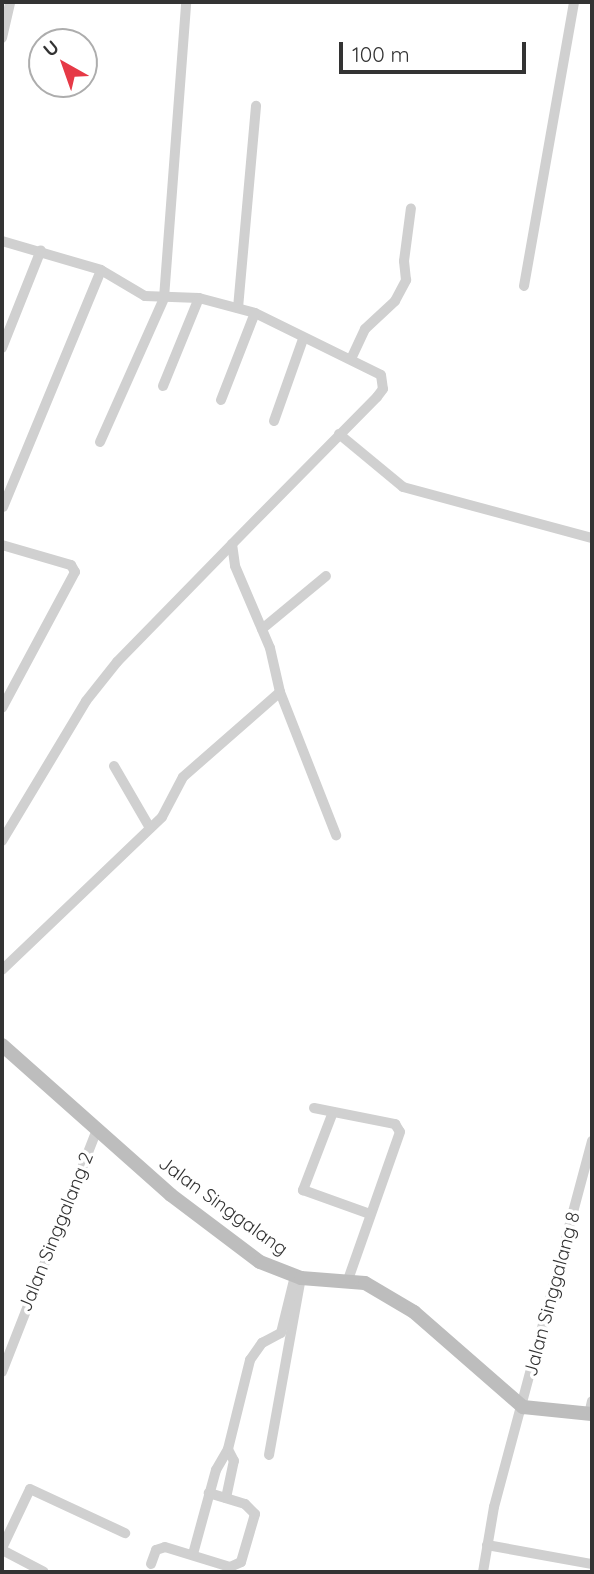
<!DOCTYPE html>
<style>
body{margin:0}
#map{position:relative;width:594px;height:1574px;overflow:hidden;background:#fff;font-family:Quicksand,sans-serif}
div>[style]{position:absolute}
.minor>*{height:10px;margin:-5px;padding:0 5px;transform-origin:5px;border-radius:5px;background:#d0d0d0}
.secondary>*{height:14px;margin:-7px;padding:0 7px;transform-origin:7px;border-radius:7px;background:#bdbdbd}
span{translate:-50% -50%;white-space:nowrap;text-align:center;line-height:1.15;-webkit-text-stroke:7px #fff;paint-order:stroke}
.street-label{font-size:19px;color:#333}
.frame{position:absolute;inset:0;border:4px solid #333;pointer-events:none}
.north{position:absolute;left:28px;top:28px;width:70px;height:70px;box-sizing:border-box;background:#fff;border:2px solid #adadad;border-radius:50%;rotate:320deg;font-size:19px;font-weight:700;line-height:28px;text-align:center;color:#333}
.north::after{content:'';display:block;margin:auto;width:24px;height:32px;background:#e63946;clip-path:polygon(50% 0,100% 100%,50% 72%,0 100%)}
.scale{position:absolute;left:339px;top:42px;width:187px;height:32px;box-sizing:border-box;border:4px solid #333;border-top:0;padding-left:9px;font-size:21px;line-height:24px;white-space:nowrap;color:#333;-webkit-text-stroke:5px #fff;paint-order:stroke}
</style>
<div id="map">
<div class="minor">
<i style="left:2px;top:38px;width:37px;rotate:-77deg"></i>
<i style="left:2px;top:241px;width:103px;rotate:16.3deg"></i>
<i style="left:101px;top:270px;width:51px;rotate:30.6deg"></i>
<i style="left:145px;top:296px;width:54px;rotate:2.1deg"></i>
<i style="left:199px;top:298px;width:58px;rotate:15deg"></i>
<i style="left:255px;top:313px;width:140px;rotate:26.2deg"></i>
<i style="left:381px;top:375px;width:14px;rotate:82deg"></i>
<i style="left:383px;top:389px;width:10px;rotate:127deg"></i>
<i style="left:377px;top:397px;width:206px;rotate:134.6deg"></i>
<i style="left:232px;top:544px;width:22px;rotate:82deg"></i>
<i style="left:235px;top:566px;width:89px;rotate:66.9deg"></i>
<i style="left:270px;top:648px;width:45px;rotate:77.2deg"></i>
<i style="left:280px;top:692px;width:154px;rotate:68.6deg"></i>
<i style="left:524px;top:286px;width:288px;rotate:-80deg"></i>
<i style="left:238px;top:308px;width:203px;rotate:-84.9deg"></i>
<i style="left:2px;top:348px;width:105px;rotate:-68.3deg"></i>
<i style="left:351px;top:359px;width:33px;rotate:-65deg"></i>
<i style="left:365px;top:329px;width:41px;rotate:-43deg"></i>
<i style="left:395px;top:301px;width:24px;rotate:-62deg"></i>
<i style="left:406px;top:280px;width:19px;rotate:-96deg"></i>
<i style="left:404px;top:261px;width:53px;rotate:-82.5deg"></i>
<i style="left:163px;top:386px;width:95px;rotate:-67.8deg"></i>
<i style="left:221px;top:400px;width:93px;rotate:-68.7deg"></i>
<i style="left:274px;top:421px;width:87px;rotate:-70.5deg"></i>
<i style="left:339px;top:434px;width:83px;rotate:39.6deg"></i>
<i style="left:403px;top:487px;width:196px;rotate:15.1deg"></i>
<i style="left:100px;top:442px;width:158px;rotate:-66deg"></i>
<i style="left:164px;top:298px;width:297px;rotate:-85.7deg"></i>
<i style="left:3px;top:507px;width:256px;rotate:-67.5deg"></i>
<i style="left:2px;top:545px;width:72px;rotate:16.2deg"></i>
<i style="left:71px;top:565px;width:8px;rotate:60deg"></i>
<i style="left:75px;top:572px;width:154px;rotate:118.2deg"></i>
<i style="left:262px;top:629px;width:83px;rotate:-39.6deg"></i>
<i style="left:114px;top:766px;width:72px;rotate:59.9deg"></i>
<i style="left:2px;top:841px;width:163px;rotate:-59deg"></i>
<i style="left:86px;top:701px;width:50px;rotate:-51.5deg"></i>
<i style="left:117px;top:662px;width:165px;rotate:-45.7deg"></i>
<i style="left:2px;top:970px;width:221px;rotate:-43.7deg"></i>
<i style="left:162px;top:817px;width:45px;rotate:-62.3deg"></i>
<i style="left:183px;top:777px;width:129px;rotate:-41.2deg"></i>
<i style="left:314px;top:1108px;width:83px;rotate:11.2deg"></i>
<i style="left:395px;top:1124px;width:9px;rotate:58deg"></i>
<i style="left:400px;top:1132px;width:157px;rotate:109.4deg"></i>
<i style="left:333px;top:1112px;width:84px;rotate:111deg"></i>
<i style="left:303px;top:1190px;width:71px;rotate:19.7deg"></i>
<i style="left:2px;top:1372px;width:258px;rotate:-68.6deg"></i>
<i style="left:589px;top:1414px;width:13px;rotate:-77deg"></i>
<i style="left:269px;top:1455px;width:180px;rotate:-79.8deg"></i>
<i style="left:226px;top:1498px;width:38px;rotate:-78deg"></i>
<i style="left:234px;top:1461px;width:13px;rotate:-117deg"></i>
<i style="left:487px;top:1545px;width:107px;rotate:10.3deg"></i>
<i style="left:2px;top:1548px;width:65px;rotate:-64.6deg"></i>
<i style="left:30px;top:1489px;width:105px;rotate:24.9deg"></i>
<i style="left:2px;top:1550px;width:47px;rotate:27.6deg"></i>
<i style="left:193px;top:1554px;width:87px;rotate:-74.7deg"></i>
<i style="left:216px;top:1470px;width:24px;rotate:-60deg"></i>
<i style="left:228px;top:1449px;width:92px;rotate:-76.1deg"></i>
<i style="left:250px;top:1360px;width:21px;rotate:-55deg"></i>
<i style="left:262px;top:1343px;width:21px;rotate:-28deg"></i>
<i style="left:281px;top:1333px;width:59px;rotate:-76.2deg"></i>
<i style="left:151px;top:1564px;width:15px;rotate:-70deg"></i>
<i style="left:156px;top:1550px;width:9px;rotate:-18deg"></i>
<i style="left:165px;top:1547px;width:68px;rotate:17.1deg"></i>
<i style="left:230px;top:1567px;width:12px;rotate:-24deg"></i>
<i style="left:241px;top:1562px;width:50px;rotate:-73.7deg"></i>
<i style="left:255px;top:1514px;width:14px;rotate:-135deg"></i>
<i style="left:245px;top:1504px;width:38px;rotate:-163deg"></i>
<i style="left:483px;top:1572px;width:66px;rotate:-80.4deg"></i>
<i style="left:494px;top:1507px;width:379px;rotate:-75deg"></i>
</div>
<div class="secondary">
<i style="left:2px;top:1045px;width:226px;rotate:41.6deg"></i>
<i style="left:171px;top:1195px;width:111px;rotate:37deg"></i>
<i style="left:260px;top:1262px;width:44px;rotate:21.3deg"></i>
<i style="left:301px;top:1278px;width:64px;rotate:4.5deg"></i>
<i style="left:365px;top:1283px;width:57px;rotate:30.6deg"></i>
<i style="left:414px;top:1312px;width:145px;rotate:41.1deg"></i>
<i style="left:523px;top:1407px;width:69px;rotate:5.8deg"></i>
</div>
<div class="street-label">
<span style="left:223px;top:1206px;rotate:36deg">Jalan Singgalang</span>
<span style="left:56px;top:1232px;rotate:-68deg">Jalan Singgalang 2</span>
<span style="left:552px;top:1294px;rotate:-75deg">Jalan Singgalang 8</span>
</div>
<div class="frame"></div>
<div class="north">U</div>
<div class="scale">100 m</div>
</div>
